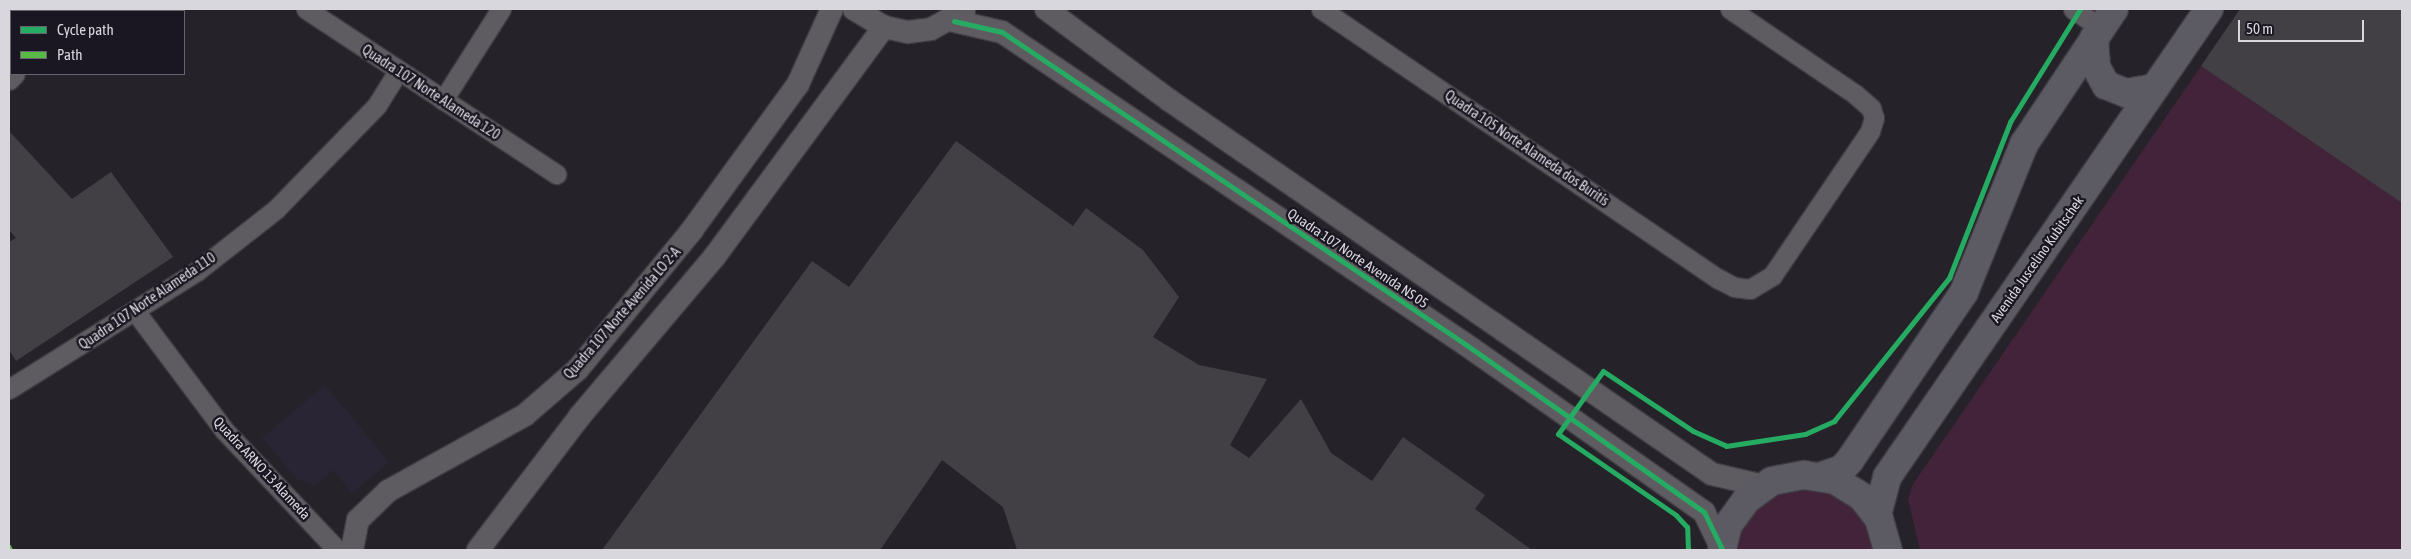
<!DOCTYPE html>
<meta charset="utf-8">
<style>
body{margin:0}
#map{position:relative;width:2411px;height:559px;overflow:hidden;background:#252329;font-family:"Asap Condensed",sans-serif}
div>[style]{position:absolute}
.built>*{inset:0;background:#2a2534}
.green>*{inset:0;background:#422339}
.building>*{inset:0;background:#434045}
.roads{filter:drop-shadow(1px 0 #3f3d43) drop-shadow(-1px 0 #3f3d43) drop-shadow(0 1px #3f3d43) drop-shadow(0 -1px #3f3d43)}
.minor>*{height:19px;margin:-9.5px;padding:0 9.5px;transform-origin:9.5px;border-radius:9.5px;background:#5e5c61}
.tertiary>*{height:22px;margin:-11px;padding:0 11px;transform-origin:11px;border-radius:11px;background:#5e5c61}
.primary>*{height:28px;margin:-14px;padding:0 14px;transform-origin:14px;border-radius:14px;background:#5c5b64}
.quiet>*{height:4px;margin-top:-2px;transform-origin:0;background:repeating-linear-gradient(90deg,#58b947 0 8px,transparent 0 12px)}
.cycleway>*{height:5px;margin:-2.5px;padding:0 2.5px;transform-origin:2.5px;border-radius:2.5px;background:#26ab63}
span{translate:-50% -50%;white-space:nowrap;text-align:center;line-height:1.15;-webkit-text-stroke:5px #1b1722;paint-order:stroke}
.street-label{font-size:14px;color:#d9d7de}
.frame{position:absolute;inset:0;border:10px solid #d9d7de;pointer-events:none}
.legend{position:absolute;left:10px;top:10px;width:175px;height:65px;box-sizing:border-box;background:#1b1722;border:1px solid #67646d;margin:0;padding:6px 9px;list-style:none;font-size:15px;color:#d9d7de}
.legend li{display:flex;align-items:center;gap:10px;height:25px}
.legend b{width:25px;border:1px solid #67646d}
.scale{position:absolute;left:2238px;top:20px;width:126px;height:22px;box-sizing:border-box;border:2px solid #d9d7de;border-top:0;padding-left:6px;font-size:15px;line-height:18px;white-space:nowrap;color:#d9d7de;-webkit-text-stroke:4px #1b1722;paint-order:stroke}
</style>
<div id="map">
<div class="built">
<i style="clip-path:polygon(325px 385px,389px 462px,352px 493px,333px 470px,315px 485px,297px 479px,262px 438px)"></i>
</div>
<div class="green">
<i style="clip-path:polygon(2201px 66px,2402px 203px,2402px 550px,1920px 550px,1908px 499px,1913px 484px)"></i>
<i style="clip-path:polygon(1786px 488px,1826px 488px,1865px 515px,1879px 550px,1732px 550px,1751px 509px)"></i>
</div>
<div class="building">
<i style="clip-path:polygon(2240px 9px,2402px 9px,2402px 203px,2201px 66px)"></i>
<i style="clip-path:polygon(9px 131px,72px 199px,111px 172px,173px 257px,16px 361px,9px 350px,9px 242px,16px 238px,9px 230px)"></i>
<i style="clip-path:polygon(956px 141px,1073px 226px,1086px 208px,1143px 250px,1179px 297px,1153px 337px,1199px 365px,1267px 379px,1230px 445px,1249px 458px,1301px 399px,1331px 453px,1372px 481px,1403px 437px,1485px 495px,1475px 509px,1532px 550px,1017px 550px,1003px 507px,942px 460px,880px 550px,602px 550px,812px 261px,849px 287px)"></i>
</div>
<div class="roads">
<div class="minor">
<i style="left:306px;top:9px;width:300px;rotate:33.4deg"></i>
<i style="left:1321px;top:9px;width:481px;rotate:34.2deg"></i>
<i style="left:1719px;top:279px;width:17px;rotate:28deg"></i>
<i style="left:1734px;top:287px;width:16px;rotate:7deg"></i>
<i style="left:1750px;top:289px;width:26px;rotate:-31deg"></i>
<i style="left:1772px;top:276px;width:175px;rotate:-55.9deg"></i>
<i style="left:1870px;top:131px;width:14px;rotate:-73deg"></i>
<i style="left:1874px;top:118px;width:10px;rotate:-107deg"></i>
<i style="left:1871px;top:108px;width:21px;rotate:-139deg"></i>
<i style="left:1855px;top:94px;width:151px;rotate:-145.8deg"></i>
<i style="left:2073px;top:9px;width:34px;rotate:34deg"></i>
<i style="left:67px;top:11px;width:3px;rotate:-45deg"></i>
<i style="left:9px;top:80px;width:8px;rotate:-45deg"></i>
<i style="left:443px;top:100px;width:108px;rotate:-57.5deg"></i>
<i style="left:135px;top:311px;width:149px;rotate:53.2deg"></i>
<i style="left:224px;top:430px;width:165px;rotate:46.7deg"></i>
<i style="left:9px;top:389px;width:222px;rotate:-32.1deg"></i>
<i style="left:197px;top:271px;width:100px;rotate:-38.1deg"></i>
<i style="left:276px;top:209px;width:145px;rotate:-45.8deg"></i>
<i style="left:377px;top:105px;width:40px;rotate:-58deg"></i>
</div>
<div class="tertiary">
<i style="left:854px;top:9px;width:35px;rotate:31deg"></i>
<i style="left:884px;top:27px;width:25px;rotate:12deg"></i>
<i style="left:908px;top:32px;width:23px;rotate:-7deg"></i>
<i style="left:931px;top:29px;width:38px;rotate:-29deg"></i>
<i style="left:1046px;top:9px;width:153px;rotate:36.5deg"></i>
<i style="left:1169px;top:100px;width:659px;rotate:34.56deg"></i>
<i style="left:1712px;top:474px;width:53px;rotate:13deg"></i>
<i style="left:954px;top:21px;width:49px;rotate:12.9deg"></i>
<i style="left:1002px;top:32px;width:558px;rotate:33.97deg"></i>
<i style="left:1465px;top:344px;width:292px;rotate:35.1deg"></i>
<i style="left:1704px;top:512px;width:41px;rotate:64.1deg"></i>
<i style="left:352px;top:550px;width:31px;rotate:-79deg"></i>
<i style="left:358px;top:520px;width:42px;rotate:-44deg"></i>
<i style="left:388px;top:491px;width:157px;rotate:-29deg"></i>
<i style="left:525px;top:415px;width:70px;rotate:-41deg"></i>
<i style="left:578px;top:369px;width:180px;rotate:-50.6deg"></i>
<i style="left:692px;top:230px;width:180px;rotate:-54deg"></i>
<i style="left:798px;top:84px;width:82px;rotate:-65.6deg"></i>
<i style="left:478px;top:550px;width:168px;rotate:-52.7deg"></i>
<i style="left:580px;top:416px;width:209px;rotate:-49.8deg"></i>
<i style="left:715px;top:256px;width:285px;rotate:-53.6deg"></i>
</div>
<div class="primary">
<i style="left:2094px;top:38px;width:29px;rotate:86deg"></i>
<i style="left:2096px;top:67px;width:21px;rotate:61deg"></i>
<i style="left:2106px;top:85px;width:22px;rotate:22deg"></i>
<i style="left:2126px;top:93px;width:29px;rotate:-10deg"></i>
<i style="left:1822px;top:476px;width:21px;rotate:-19deg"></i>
<i style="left:1842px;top:469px;width:12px;rotate:-48deg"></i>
<i style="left:1850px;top:460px;width:203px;rotate:-55.8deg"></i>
<i style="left:1964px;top:292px;width:160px;rotate:-67.9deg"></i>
<i style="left:2024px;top:144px;width:162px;rotate:-56.3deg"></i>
<i style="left:1877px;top:515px;width:39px;rotate:-75deg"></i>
<i style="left:1887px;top:477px;width:568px;rotate:-55.47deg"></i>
<i style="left:1722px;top:550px;width:26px;rotate:-77deg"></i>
<i style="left:1728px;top:525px;width:31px;rotate:-54deg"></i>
<i style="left:1746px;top:500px;width:32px;rotate:-36deg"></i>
<i style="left:1772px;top:481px;width:33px;rotate:-11deg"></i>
<i style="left:1804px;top:475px;width:31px;rotate:9deg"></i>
<i style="left:1835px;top:480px;width:32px;rotate:32deg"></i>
<i style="left:1862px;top:497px;width:28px;rotate:52deg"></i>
<i style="left:1879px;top:519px;width:32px;rotate:74deg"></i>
</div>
</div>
<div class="quiet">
<i style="left:9px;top:546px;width:4px;rotate:63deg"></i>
</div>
<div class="cycleway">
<i style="left:954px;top:21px;width:49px;rotate:12.9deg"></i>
<i style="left:1002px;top:32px;width:558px;rotate:33.97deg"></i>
<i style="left:1465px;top:344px;width:292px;rotate:35.1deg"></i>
<i style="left:1704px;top:512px;width:41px;rotate:64.1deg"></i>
<i style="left:1688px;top:550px;width:23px;rotate:-92deg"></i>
<i style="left:1687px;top:527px;width:16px;rotate:-133deg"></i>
<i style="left:1676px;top:515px;width:143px;rotate:-145.5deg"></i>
<i style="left:1558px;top:434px;width:55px;rotate:-54.6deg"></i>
<i style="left:1590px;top:389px;width:22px;rotate:-54deg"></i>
<i style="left:1603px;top:371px;width:108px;rotate:33.7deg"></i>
<i style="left:1693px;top:431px;width:36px;rotate:24deg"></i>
<i style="left:1726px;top:446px;width:80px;rotate:-8.6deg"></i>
<i style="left:1805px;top:434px;width:32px;rotate:-24deg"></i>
<i style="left:1834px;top:421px;width:184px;rotate:-51.2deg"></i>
<i style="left:1949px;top:278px;width:168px;rotate:-68.6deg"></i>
<i style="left:2010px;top:122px;width:133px;rotate:-58.2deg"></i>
</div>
<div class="street-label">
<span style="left:431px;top:92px;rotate:33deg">Quadra 107 Norte Alameda 120</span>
<span style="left:1527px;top:148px;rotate:34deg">Quadra 105 Norte Alameda dos Buritís</span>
<span style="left:1358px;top:258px;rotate:34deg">Quadra 107 Norte Avenida NS 05</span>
<span style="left:2037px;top:259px;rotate:-55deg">Avenida Juscelino Kubitschek</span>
<span style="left:147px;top:301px;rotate:-34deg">Quadra 107 Norte Alameda 110</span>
<span style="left:622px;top:313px;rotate:-49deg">Quadra 107 Norte Avenida LO 2-A</span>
<span style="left:262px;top:468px;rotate:47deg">Quadra ARNO 13 Alameda</span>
</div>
<div class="frame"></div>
<ul class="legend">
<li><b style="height:6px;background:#26ab63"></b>Cycle path</li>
<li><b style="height:6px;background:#58b947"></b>Path</li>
</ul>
<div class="scale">50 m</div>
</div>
